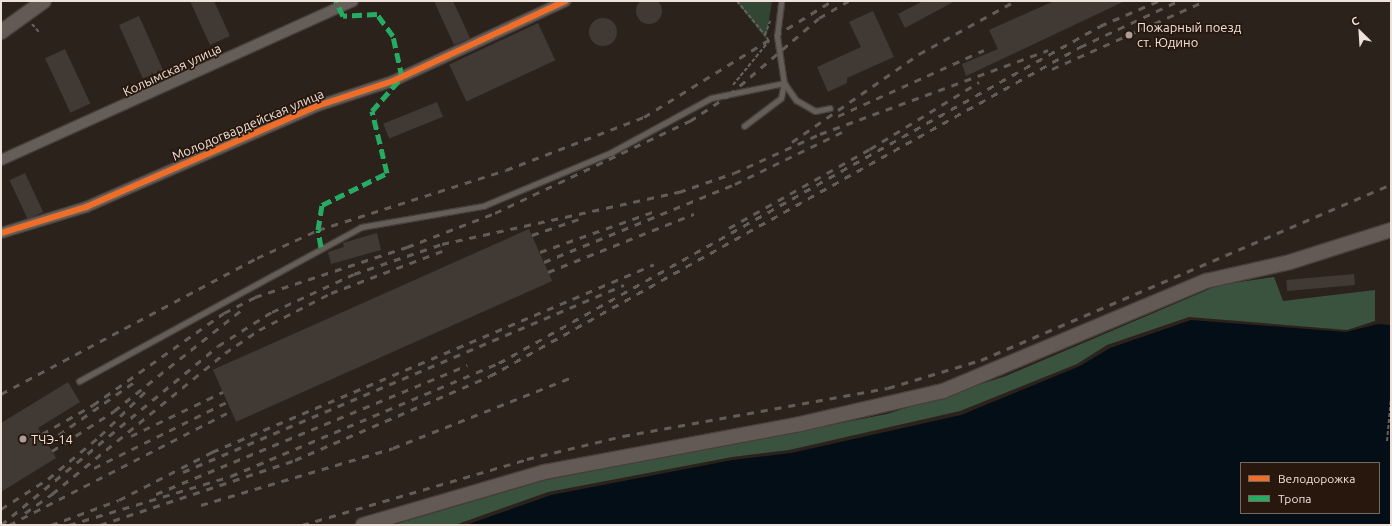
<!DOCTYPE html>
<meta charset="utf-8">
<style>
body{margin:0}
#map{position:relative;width:1392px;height:526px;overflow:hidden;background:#2c221c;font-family:Ubuntu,sans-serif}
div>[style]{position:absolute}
.green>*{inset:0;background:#314734}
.forest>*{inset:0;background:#3a533e}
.water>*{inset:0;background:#040e16}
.building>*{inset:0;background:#413934;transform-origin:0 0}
.round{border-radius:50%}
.path>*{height:2px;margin-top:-1px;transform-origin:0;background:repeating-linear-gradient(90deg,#68605c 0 4px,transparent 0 6px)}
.roads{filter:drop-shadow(1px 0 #483f3a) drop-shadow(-1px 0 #483f3a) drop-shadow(0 1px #483f3a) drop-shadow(0 -1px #483f3a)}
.lane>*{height:5px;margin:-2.5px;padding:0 2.5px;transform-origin:2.5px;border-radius:2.5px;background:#655e58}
.street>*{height:10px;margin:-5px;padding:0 5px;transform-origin:5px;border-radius:5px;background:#655e58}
.secondary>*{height:14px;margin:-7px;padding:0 7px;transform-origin:7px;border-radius:7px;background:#635955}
.rail>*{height:3px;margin-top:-1.5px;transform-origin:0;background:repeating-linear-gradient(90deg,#635c57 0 7px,transparent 0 14px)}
.quiet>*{height:5px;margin-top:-2.5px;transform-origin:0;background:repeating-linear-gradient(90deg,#26ab63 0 10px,transparent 0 15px)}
.cycleway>*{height:6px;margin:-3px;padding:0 3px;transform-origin:3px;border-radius:3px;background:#ee6e29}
.dots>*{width:11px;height:11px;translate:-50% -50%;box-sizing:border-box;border:2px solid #28170d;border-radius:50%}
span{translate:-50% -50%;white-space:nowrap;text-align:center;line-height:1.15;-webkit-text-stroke:3.5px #28170d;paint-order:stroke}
.poi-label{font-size:13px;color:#eee2db}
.left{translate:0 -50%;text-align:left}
.street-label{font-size:13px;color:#eee2db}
.frame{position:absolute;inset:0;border:2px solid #eee2db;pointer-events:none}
.legend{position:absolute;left:1240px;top:462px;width:140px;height:52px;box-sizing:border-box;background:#28170d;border:1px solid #77685f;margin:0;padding:5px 7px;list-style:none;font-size:12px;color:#eee2db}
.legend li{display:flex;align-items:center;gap:8px;height:20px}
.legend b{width:20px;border:1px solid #77685f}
.north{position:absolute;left:1340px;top:12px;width:40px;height:40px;-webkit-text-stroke:3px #28170d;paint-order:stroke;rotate:335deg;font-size:11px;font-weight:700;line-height:16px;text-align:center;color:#eee2db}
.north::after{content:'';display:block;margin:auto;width:14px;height:18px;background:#eee2db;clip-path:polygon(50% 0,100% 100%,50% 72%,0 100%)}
</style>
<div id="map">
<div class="green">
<i style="clip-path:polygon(736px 1px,772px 1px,766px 39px)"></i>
</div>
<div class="forest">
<i style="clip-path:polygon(1274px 277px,1283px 301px,1375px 290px,1375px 321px,1347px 330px,1189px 317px,1107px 345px,1077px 364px,960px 411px,789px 450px,732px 457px,548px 492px,455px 525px,393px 525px,546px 480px,887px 414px,1006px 376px,1219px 285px)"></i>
</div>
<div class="water">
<i style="clip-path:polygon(evenodd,1191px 320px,1346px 332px,1378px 324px,1391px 325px,1391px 525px,466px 525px,551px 495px,732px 460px,791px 453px,961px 415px,1080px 366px,1110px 348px,1191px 320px,1241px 463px,1379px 463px,1379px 513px,1241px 513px,1241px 463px)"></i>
</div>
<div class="building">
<i class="round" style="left:636px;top:-2px;width:26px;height:26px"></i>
<i style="clip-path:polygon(190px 1px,214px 1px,230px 36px,210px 45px)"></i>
<i style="clip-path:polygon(434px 1px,453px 1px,470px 38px,454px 45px)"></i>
<i style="clip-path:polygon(923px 1px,955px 1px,905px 28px,898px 14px)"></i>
<i style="clip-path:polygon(1054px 1px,1125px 1px,966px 76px,962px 64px,998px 49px,989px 30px)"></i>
<i style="clip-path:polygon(873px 11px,894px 57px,847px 78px,847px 83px,828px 92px,817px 67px,861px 47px,849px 22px)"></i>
<i style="left:139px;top:16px;width:59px;height:22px;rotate:66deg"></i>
<i class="round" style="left:589px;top:18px;width:28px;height:28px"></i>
<i style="left:538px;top:23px;width:41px;height:98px;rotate:65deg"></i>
<i style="left:65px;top:49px;width:60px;height:22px;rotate:65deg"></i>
<i style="left:437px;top:102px;width:16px;height:58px;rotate:68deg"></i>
<i style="left:25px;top:173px;width:43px;height:17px;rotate:65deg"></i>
<i style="left:529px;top:229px;width:57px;height:346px;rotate:66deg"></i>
<i style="clip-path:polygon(377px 233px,381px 250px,331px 264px,328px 252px,344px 247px,343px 243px)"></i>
<i style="left:1354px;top:274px;width:11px;height:68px;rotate:85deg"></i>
<i style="clip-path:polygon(68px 382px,80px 402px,38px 428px,56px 458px,1px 492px,1px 423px)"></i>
</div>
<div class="path">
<i style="left:737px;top:1px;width:44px;rotate:50.5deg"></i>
<i style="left:32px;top:24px;width:11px;rotate:49deg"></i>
<i style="left:733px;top:85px;width:57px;rotate:-50.7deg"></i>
<i style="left:769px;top:41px;width:7px;rotate:-124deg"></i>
<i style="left:765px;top:35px;width:15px;rotate:-70deg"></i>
<i style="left:1387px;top:441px;width:43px;rotate:-84.7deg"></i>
</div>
<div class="roads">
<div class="lane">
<i style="left:784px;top:83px;width:21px;rotate:55deg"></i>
<i style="left:796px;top:100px;width:22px;rotate:30deg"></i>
<i style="left:815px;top:111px;width:15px;rotate:-11deg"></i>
<i style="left:744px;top:126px;width:46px;rotate:-37.1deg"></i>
<i style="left:781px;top:98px;width:15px;rotate:-79deg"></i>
<i style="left:784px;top:83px;width:48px;rotate:-98.5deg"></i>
<i style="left:777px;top:36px;width:35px;rotate:-83deg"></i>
<i style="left:79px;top:381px;width:321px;rotate:-28.6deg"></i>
<i style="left:361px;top:227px;width:124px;rotate:-9.8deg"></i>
<i style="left:483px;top:206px;width:138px;rotate:-22.7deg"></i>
<i style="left:610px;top:153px;width:115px;rotate:-28.6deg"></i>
<i style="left:711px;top:98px;width:75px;rotate:-11.6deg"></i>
</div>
<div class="street">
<i style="left:1px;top:160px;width:386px;rotate:-24.3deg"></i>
<i style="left:1px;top:233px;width:89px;rotate:-17deg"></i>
<i style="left:86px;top:207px;width:252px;rotate:-23.6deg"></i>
<i style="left:317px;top:106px;width:80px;rotate:-18.2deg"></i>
<i style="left:393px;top:81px;width:190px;rotate:-24.9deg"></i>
</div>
<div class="secondary">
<i style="left:1px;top:32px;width:53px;rotate:-35.8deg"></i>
<i style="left:363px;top:525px;width:189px;rotate:-16.3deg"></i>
<i style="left:544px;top:472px;width:260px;rotate:-10.6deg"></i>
<i style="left:800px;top:424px;width:147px;rotate:-13deg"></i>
<i style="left:943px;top:391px;width:285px;rotate:-22.7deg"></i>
<i style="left:1206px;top:281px;width:86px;rotate:-12.7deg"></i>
<i style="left:1290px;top:262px;width:106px;rotate:-17.6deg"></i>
</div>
</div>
<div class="rail">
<i style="left:1052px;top:69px;width:167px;rotate:-24deg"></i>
<i style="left:838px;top:116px;width:160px;rotate:-24.3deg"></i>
<i style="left:792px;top:142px;width:155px;rotate:-34.7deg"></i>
<i style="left:919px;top:54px;width:110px;rotate:-28.9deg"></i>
<i style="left:729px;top:228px;width:162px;rotate:-29.3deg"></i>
<i style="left:870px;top:149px;width:128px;rotate:-31.6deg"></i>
<i style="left:532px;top:235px;width:50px;rotate:-18.8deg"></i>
<i style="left:540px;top:252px;width:125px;rotate:-19.6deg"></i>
<i style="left:544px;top:262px;width:206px;rotate:-22.2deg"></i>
<i style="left:735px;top:184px;width:119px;rotate:-25.9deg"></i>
<i style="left:548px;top:272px;width:157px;rotate:-21.7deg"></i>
<i style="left:272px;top:312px;width:90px;rotate:-24.9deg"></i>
<i style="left:354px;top:274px;width:93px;rotate:-18.8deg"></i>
<i style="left:442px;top:244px;width:243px;rotate:-12.4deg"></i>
<i style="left:679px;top:192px;width:58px;rotate:-19.1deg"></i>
<i style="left:734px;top:173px;width:94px;rotate:-24.4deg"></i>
<i style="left:820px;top:134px;width:243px;rotate:-20.2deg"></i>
<i style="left:1px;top:394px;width:290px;rotate:-28deg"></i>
<i style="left:257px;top:258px;width:67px;rotate:-24.7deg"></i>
<i style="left:318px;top:230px;width:197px;rotate:-17.7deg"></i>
<i style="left:506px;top:170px;width:148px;rotate:-21deg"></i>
<i style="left:644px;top:117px;width:221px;rotate:-31.7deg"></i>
<i style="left:42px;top:434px;width:59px;rotate:-29.6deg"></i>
<i style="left:93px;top:405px;width:160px;rotate:-35.1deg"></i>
<i style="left:224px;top:313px;width:35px;rotate:-27deg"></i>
<i style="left:255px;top:297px;width:160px;rotate:-18.2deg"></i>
<i style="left:407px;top:247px;width:94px;rotate:-21.1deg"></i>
<i style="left:495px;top:213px;width:216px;rotate:-25.3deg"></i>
<i style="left:690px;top:121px;width:47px;rotate:-33.7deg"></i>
<i style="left:729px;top:95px;width:118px;rotate:-40.5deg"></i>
<i style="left:819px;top:18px;width:34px;rotate:-30deg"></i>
<i style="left:131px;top:436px;width:102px;rotate:-25.6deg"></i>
<i style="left:47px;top:443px;width:110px;rotate:-35deg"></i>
<i style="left:52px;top:451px;width:74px;rotate:-32.8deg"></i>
<i style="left:114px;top:411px;width:166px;rotate:-38.4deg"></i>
<i style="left:94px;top:468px;width:148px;rotate:-26.4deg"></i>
<i style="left:183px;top:472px;width:479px;rotate:-23deg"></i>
<i style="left:52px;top:494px;width:223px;rotate:-39.2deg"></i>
<i style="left:225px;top:353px;width:41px;rotate:-34.1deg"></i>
<i style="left:259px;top:330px;width:81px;rotate:-27.2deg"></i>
<i style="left:331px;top:293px;width:122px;rotate:-20.7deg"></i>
<i style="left:156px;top:494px;width:337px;rotate:-22.5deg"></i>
<i style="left:201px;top:505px;width:200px;rotate:-16.5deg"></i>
<i style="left:393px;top:448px;width:196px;rotate:-21.6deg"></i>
<i style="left:1px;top:509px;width:56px;rotate:-32.6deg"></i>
<i style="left:48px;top:479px;width:67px;rotate:-39.6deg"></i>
<i style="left:100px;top:436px;width:63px;rotate:-44.4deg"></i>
<i style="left:25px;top:513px;width:39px;rotate:-35deg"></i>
<i style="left:1px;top:525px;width:281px;rotate:-39.5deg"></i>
<i style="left:218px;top:346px;width:69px;rotate:-32.5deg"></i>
<i style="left:9px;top:525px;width:250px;rotate:-27.2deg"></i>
<i style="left:51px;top:525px;width:72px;rotate:-20.2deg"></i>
<i style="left:119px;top:500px;width:105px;rotate:-27.3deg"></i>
<i style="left:212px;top:452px;width:480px;rotate:-23deg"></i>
<i style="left:69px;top:525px;width:169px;rotate:-16.8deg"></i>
<i style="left:231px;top:476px;width:291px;rotate:-22.9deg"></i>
<i style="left:499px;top:363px;width:689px;rotate:-29.28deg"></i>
<i style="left:1100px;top:26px;width:63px;rotate:-23.3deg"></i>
<i style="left:100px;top:525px;width:206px;rotate:-18.4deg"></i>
<i style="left:295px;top:460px;width:212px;rotate:-23.3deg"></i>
<i style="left:490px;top:376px;width:676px;rotate:-29.15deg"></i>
<i style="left:1080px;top:47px;width:108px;rotate:-25.1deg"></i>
<i style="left:302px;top:525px;width:234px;rotate:-16.3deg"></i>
<i style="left:527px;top:459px;width:99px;rotate:-13.5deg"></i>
<i style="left:623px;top:436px;width:269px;rotate:-10.3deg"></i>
<i style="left:888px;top:388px;width:97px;rotate:-16.8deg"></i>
<i style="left:981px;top:360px;width:446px;rotate:-23.2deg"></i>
</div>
<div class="quiet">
<i style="left:321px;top:247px;width:17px;rotate:-100deg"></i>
<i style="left:318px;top:230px;width:25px;rotate:-81deg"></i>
<i style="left:322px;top:205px;width:72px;rotate:-26.2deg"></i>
<i style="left:387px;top:173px;width:64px;rotate:-103.6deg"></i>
<i style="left:372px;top:111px;width:45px;rotate:-48.6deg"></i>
<i style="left:402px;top:77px;width:42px;rotate:-102.4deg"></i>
<i style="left:393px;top:36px;width:27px;rotate:-126deg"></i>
<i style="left:377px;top:14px;width:34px;rotate:177deg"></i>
<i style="left:343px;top:16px;width:17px;rotate:-115deg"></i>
</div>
<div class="cycleway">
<i style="left:1px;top:233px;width:89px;rotate:-17deg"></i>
<i style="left:86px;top:207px;width:252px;rotate:-23.6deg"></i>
<i style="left:317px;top:106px;width:80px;rotate:-18.2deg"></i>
<i style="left:393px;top:81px;width:190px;rotate:-24.9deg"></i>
</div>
<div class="dots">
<i style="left:1129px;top:35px;background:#aa9f98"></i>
<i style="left:23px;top:439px;background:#aa9f98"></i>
</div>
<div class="poi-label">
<span class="left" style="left:1137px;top:35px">Пожарный поезд<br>ст. Юдино</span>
<span class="left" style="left:31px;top:439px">ТЧЭ-14</span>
</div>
<div class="street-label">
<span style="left:172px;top:70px;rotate:-25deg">Колымская улица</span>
<span style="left:248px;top:125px;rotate:-23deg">Молодогвардейская улица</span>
</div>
<div class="frame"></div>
<ul class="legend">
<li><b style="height:5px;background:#ee6e29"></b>Велодорожка</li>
<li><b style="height:5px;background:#26ab63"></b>Тропа</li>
</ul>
<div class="north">С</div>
</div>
